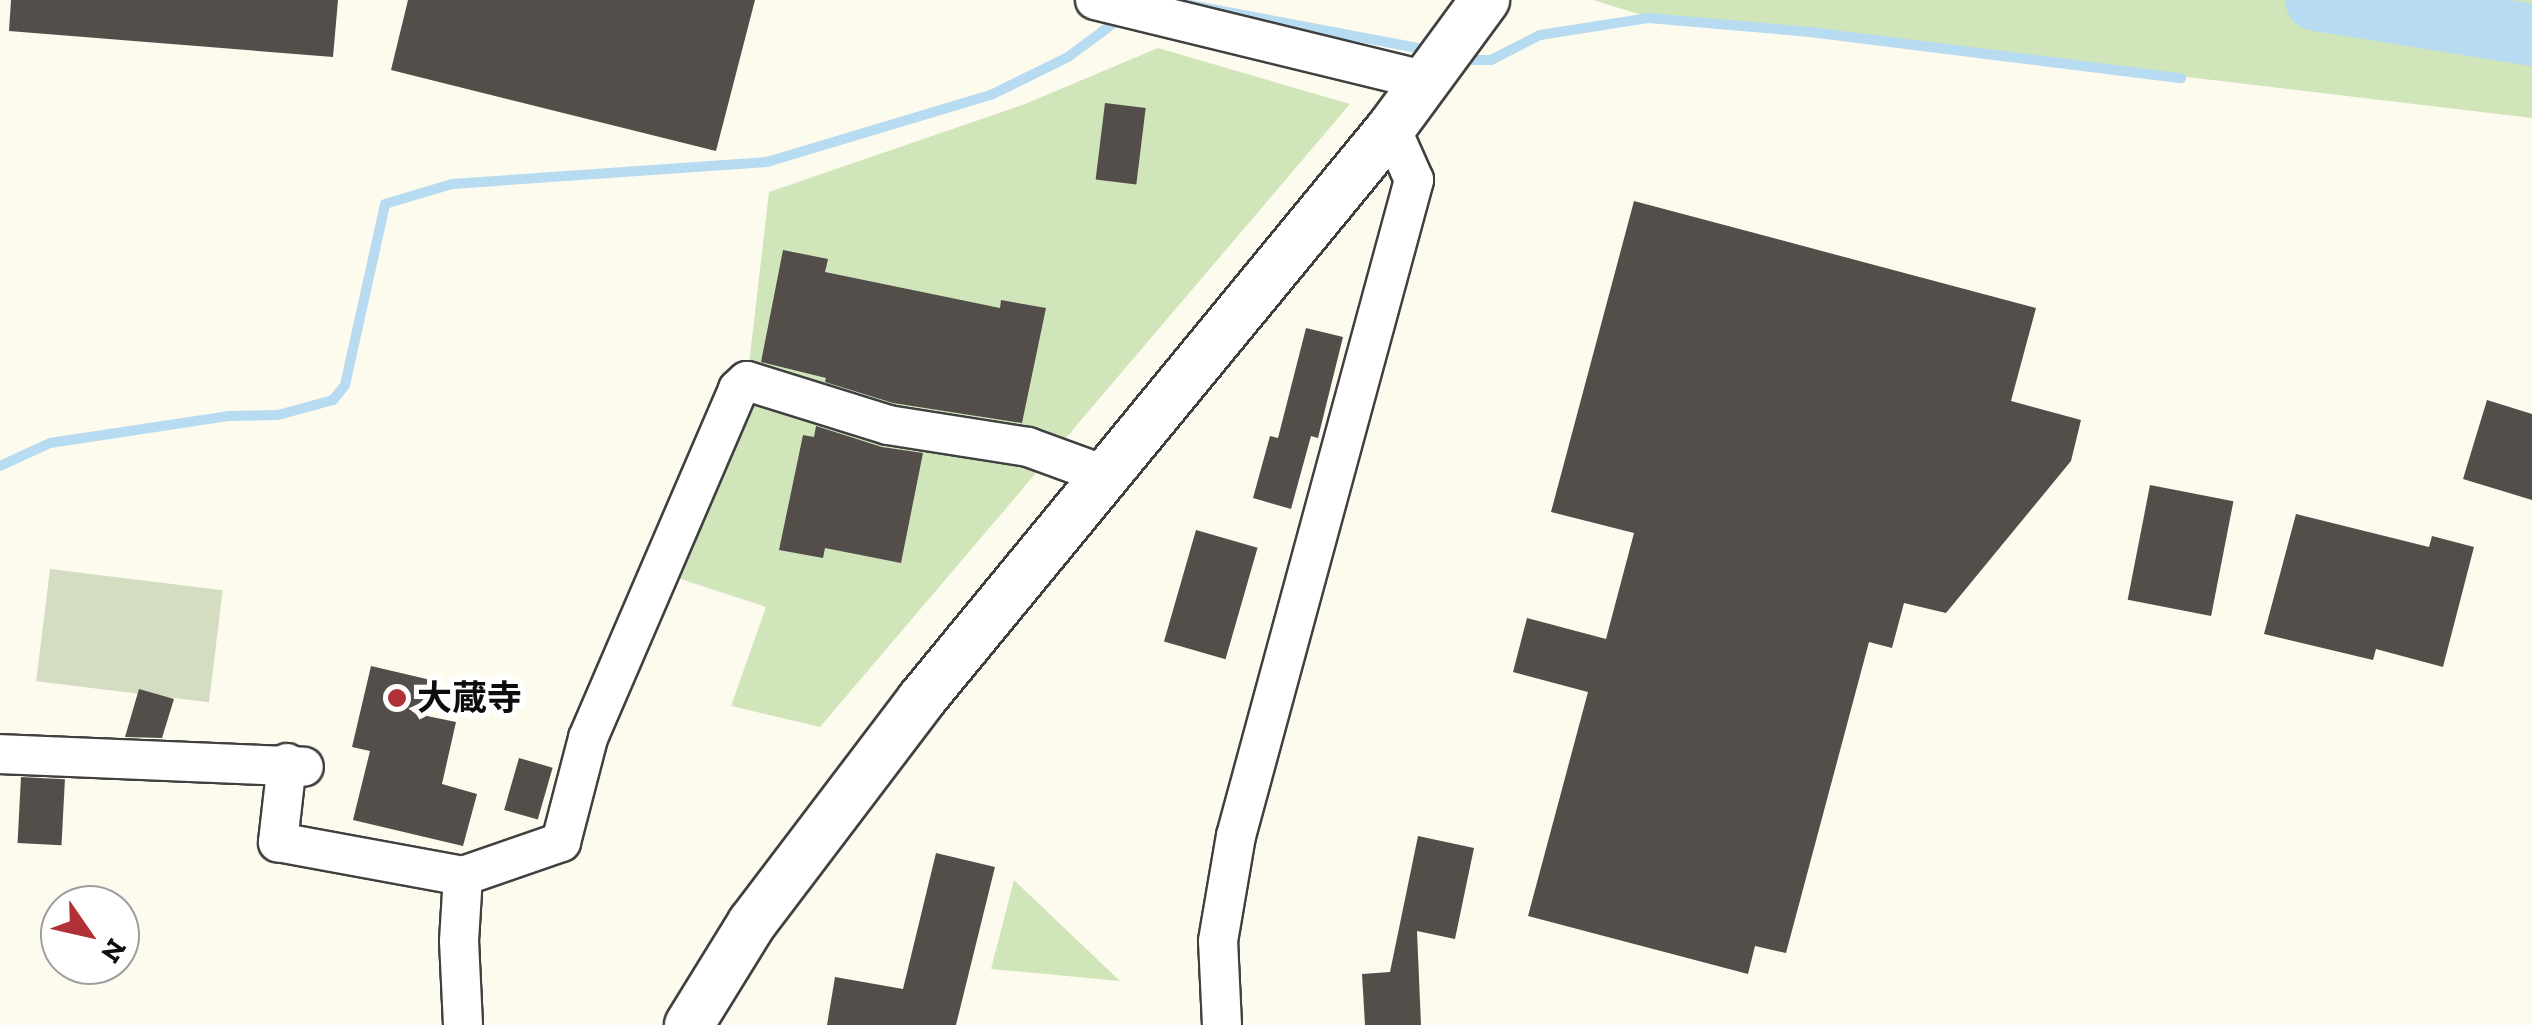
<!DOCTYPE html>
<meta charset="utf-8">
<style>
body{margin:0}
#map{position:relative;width:2532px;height:1025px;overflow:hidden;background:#fdfaee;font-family:"Zilla Slab","Noto Sans JP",serif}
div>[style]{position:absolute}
.green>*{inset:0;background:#d1e5bb}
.cemetery>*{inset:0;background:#d4ddc1;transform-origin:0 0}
.stream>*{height:10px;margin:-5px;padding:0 5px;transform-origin:5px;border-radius:5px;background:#b7dbf0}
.river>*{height:62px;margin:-31px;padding:0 31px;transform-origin:31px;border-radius:31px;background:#b7dbf0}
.building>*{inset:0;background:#544e4a;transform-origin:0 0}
.roads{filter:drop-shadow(2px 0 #404040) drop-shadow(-2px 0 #404040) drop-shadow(0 2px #404040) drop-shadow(0 -2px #404040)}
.minor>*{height:38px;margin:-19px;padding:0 19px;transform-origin:19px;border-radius:19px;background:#fff}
.tertiary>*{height:48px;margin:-24px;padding:0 24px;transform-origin:24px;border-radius:24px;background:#fff}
.dots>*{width:28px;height:28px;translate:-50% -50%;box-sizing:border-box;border:5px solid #fff;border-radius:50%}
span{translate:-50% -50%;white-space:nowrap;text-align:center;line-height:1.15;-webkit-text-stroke:10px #fff;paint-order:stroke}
.poi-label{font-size:35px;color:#0d0d0d;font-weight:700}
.left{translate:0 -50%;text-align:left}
.north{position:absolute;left:40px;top:885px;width:100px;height:100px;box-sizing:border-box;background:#fff;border:2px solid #9e9e9e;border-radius:50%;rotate:124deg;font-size:28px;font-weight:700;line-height:40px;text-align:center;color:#0d0d0d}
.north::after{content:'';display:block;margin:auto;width:35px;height:45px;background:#b03138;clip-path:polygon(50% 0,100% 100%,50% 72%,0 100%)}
</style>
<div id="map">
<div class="green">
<i style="clip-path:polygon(1593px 0,2532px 0,2532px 118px,1759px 26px,1668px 23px)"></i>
<i style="clip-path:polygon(1158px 48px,1350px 104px,820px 727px,731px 706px,766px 607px,659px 572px,747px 381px,769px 192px,1025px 104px)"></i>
<i style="clip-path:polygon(1014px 880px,1120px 981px,991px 969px)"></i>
</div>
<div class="cemetery">
<i style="left:50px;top:569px;width:174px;height:113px;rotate:7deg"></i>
</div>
<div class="stream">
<i style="left:1185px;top:4px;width:237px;rotate:10.7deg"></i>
<i style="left:1469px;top:60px;width:22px"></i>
<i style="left:1491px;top:60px;width:55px;rotate:-27deg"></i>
<i style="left:1540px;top:35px;width:109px;rotate:-8.9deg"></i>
<i style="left:1648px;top:18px;width:163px;rotate:4.9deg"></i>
<i style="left:1810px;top:32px;width:374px;rotate:7.1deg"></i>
<i style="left:0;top:466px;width:55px;rotate:-24.7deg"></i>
<i style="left:50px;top:443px;width:180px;rotate:-8.6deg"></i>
<i style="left:228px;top:416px;width:50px;rotate:-1.1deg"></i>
<i style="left:278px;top:415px;width:57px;rotate:-15.3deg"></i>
<i style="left:333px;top:400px;width:19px;rotate:-51deg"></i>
<i style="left:345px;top:385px;width:185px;rotate:-77.5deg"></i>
<i style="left:385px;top:204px;width:70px;rotate:-16.6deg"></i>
<i style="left:452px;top:184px;width:316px;rotate:-4deg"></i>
<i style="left:767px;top:162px;width:234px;rotate:-16.7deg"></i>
<i style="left:991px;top:95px;width:86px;rotate:-26.3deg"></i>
<i style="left:1068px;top:57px;width:62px;rotate:-36.5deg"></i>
</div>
<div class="river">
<i style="left:2316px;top:0;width:219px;rotate:9.2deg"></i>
</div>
<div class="building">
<i style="clip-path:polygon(11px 0,338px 0,333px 57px,9px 31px)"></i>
<i style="clip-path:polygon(408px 0,755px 0,716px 151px,391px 70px)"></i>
<i style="left:1105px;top:103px;width:41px;height:77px;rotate:7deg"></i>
<i style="clip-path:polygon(1634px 201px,2036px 308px,2011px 401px,2081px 420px,2071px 461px,1946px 613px,1904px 603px,1892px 648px,1869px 642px,1786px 953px,1755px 946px,1748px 974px,1528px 916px,1588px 692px,1513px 672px,1527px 618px,1606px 639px,1634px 533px,1551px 512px)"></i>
<i style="clip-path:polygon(783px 250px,828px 259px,825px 272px,1000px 308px,1001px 300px,1046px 308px,1022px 423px,893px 403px,825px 382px,826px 378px,761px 362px)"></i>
<i style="clip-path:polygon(1306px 328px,1343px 337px,1318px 438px,1311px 436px,1291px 509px,1253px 498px,1270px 436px,1278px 438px)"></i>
<i style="clip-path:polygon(2487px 400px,2532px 414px,2532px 500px,2463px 479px)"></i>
<i style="clip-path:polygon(816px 426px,882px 447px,923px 453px,901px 563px,825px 548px,823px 558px,779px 550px,803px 435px,814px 437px)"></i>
<i style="left:2150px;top:485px;width:85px;height:117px;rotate:11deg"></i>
<i style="clip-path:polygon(2296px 514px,2429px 547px,2432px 536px,2474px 547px,2443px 667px,2376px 649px,2373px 660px,2264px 634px)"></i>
<i style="left:1196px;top:530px;width:64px;height:116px;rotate:16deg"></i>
<i style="clip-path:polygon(371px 666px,435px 681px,427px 716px,456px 722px,442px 784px,477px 794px,463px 846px,353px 820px,370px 751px,352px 747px)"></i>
<i style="clip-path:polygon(139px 689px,174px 699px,162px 738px,125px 737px)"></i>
<i style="left:519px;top:758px;width:35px;height:54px;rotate:16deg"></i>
<i style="left:21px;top:777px;width:44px;height:66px;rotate:3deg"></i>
<i style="clip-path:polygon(1418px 836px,1474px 848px,1455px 939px,1417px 931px,1421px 1025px,1365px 1025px,1362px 974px,1390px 972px)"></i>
<i style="clip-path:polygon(936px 853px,995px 867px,956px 1025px,827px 1025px,835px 977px,903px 989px)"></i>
</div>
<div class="roads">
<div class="minor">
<i style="left:1095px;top:0;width:343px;rotate:13.7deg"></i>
<i style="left:0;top:754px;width:304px;rotate:2.4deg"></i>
<i style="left:287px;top:763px;width:80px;rotate:96.5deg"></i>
<i style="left:278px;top:842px;width:188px;rotate:10.4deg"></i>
<i style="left:463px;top:876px;width:104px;rotate:-19.1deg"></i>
<i style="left:561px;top:842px;width:107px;rotate:-75.4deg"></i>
<i style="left:588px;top:738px;width:380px;rotate:-66.7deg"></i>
<i style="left:738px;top:389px;width:12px;rotate:-42deg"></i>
<i style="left:747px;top:381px;width:148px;rotate:17.3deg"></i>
<i style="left:888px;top:425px;width:142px;rotate:8.9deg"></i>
<i style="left:1028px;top:447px;width:82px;rotate:20deg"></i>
<i style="left:463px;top:1025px;width:84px;rotate:-92.7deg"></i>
<i style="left:459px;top:941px;width:65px;rotate:-86.5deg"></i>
<i style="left:1222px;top:1025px;width:84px;rotate:-92.7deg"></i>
<i style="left:1218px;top:941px;width:107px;rotate:-80.3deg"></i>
<i style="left:1236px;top:836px;width:680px;rotate:-74.82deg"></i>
<i style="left:1414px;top:180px;width:57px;rotate:-113.9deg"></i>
</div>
<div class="tertiary">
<i style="left:689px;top:1025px;width:120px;rotate:-58.3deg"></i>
<i style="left:752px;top:923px;width:280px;rotate:-52.8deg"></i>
<i style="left:921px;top:700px;width:740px;rotate:-50.59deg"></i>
<i style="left:1391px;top:128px;width:159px;rotate:-53.7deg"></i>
</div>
</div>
<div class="dots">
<i style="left:397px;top:698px;background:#b03138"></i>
</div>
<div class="poi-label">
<span class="left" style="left:417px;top:698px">大蔵寺</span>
</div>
<div class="north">N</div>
</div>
